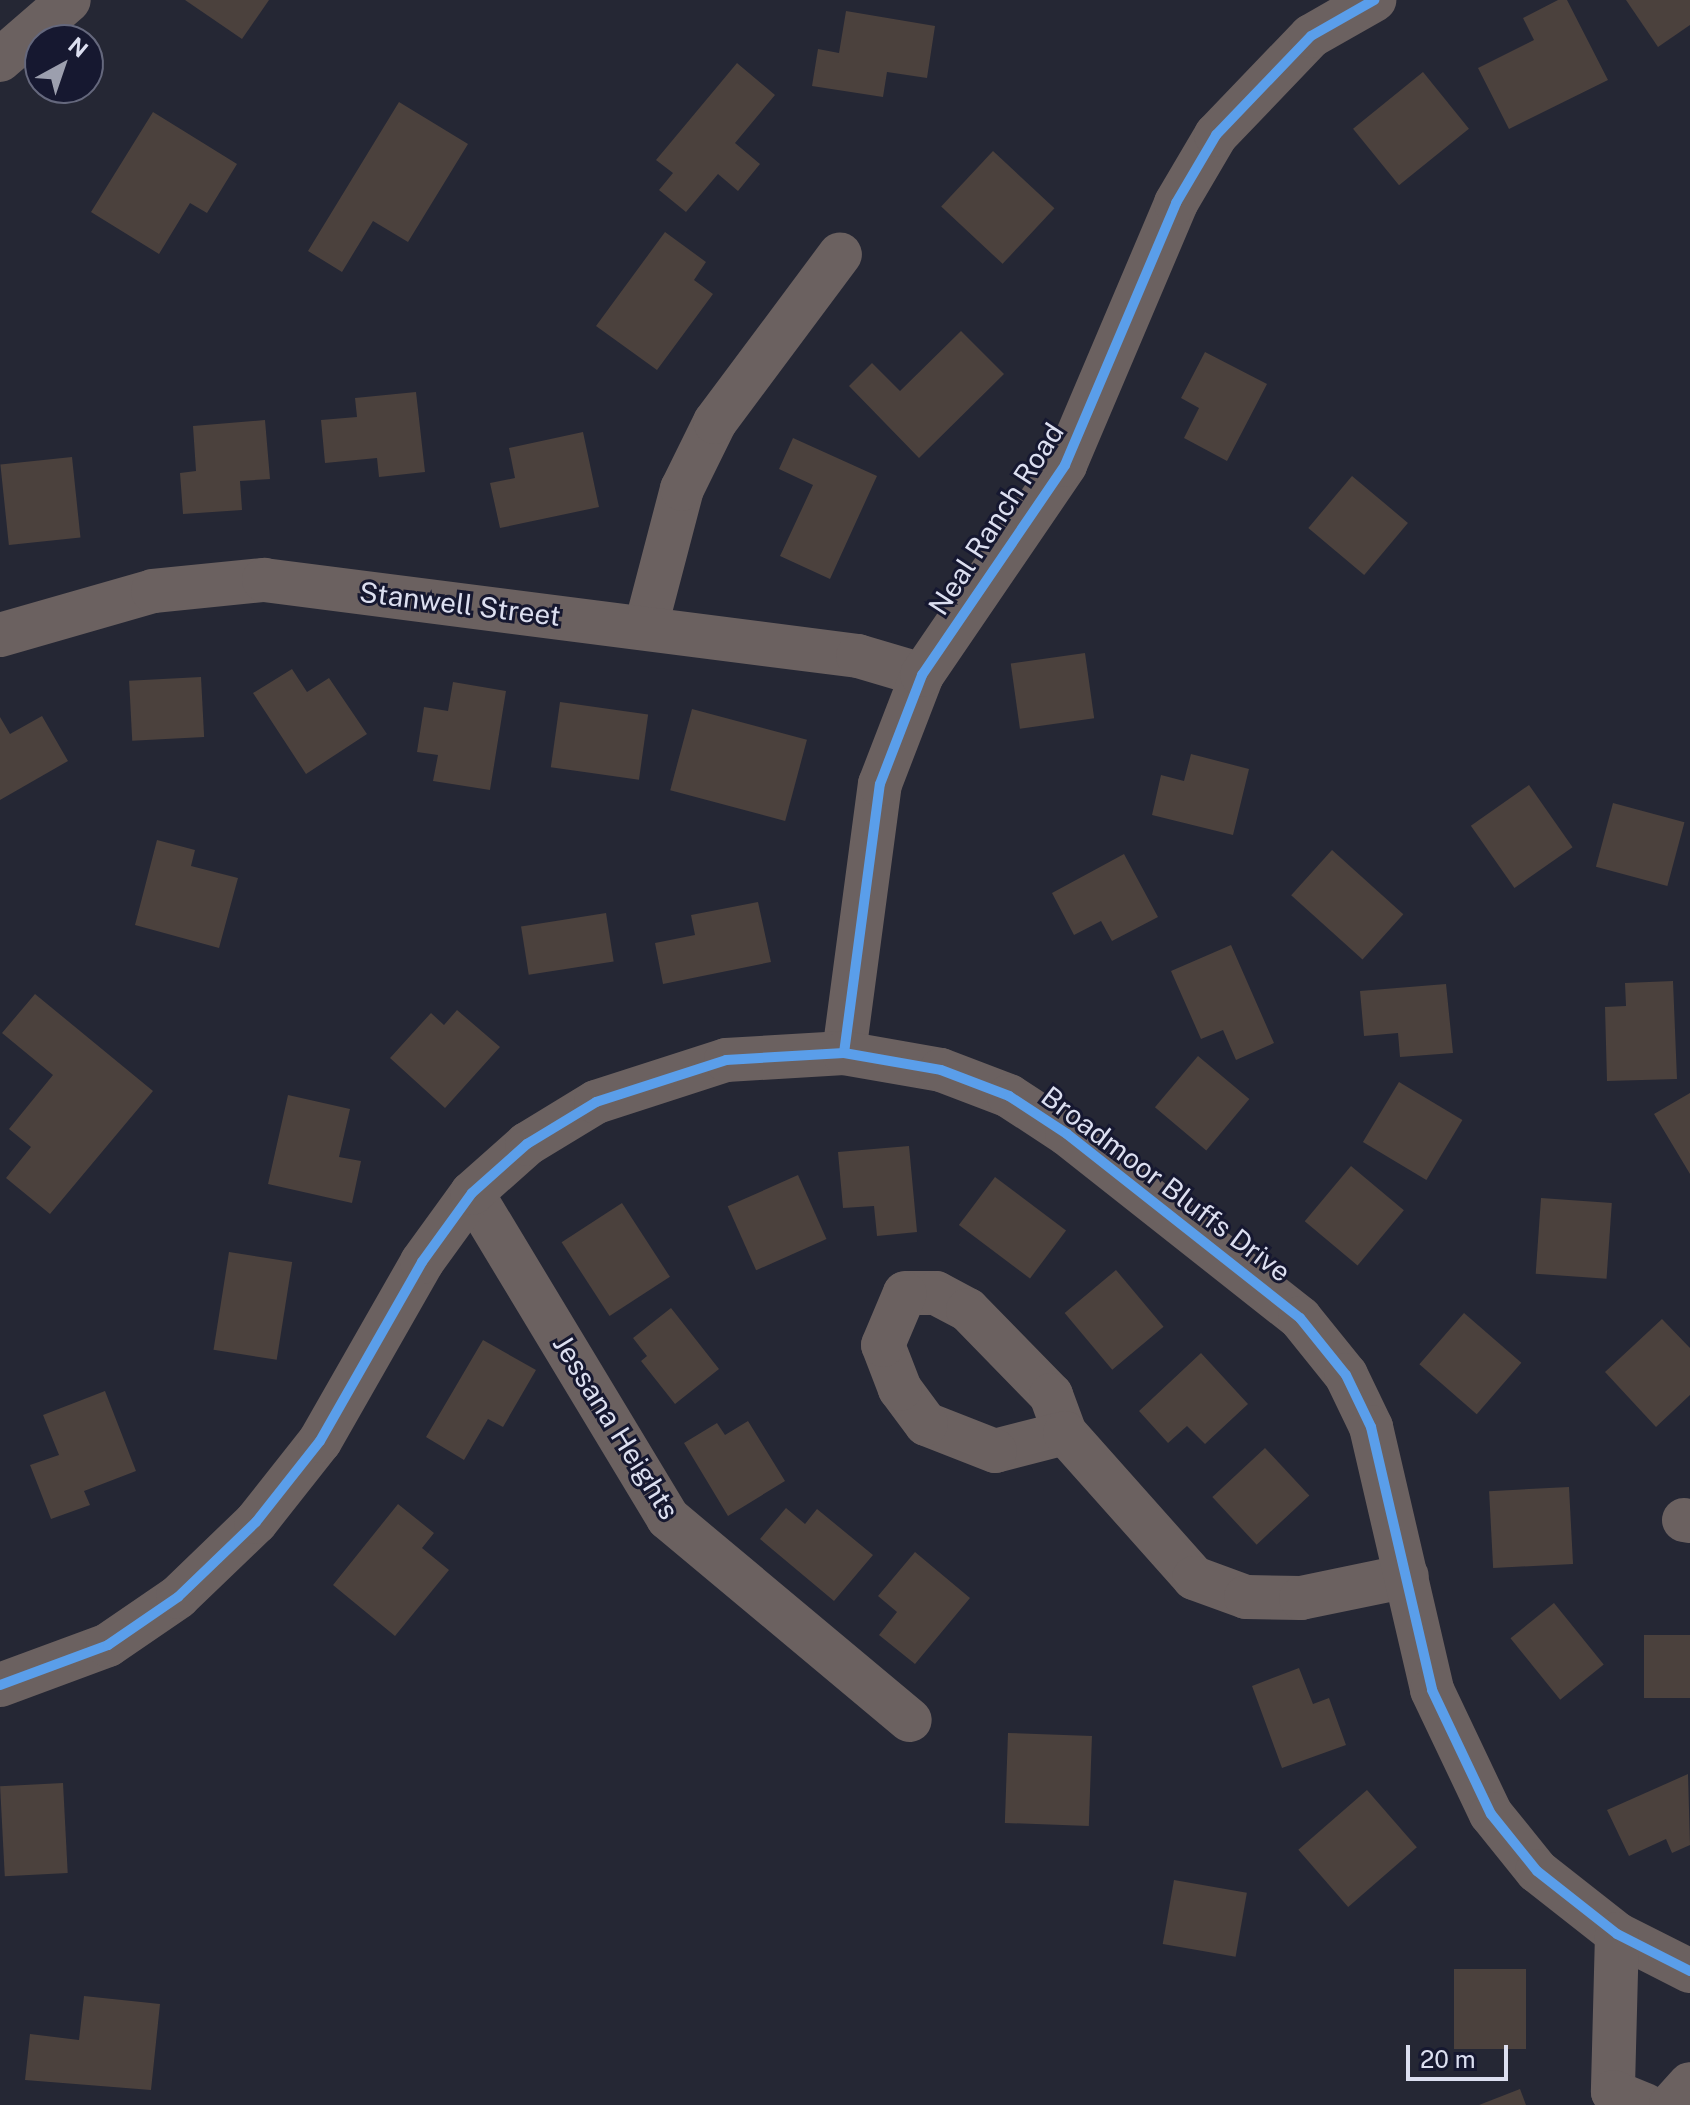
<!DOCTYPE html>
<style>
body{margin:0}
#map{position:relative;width:1690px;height:2105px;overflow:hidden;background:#252734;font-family:"Public Sans",sans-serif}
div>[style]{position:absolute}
.building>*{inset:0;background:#4b413d;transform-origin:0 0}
.minor>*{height:44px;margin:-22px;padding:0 22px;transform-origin:22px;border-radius:22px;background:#6b6160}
.cycleway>*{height:10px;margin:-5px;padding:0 5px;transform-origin:5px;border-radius:5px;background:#5a9eea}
span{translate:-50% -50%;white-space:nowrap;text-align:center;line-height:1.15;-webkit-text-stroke:6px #161830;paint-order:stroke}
.street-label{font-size:28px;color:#dcdff0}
.north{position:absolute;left:24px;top:24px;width:80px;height:80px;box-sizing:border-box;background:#161830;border:2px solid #65687d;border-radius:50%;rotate:40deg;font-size:22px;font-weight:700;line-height:32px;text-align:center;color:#dcdff0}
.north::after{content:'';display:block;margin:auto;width:28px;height:36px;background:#9c9fae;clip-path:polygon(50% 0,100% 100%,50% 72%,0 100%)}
.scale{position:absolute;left:1406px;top:2045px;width:102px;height:36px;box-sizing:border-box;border:4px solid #dcdff0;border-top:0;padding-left:10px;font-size:24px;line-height:28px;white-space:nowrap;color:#dcdff0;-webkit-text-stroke:6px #161830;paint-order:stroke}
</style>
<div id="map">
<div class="building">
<i style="clip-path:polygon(185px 0,269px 0,242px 39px)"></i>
<i style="clip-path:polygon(1558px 0,1567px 0,1608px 80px,1509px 129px,1478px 68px,1534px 40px,1523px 18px)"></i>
<i style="clip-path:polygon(1626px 0,1690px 0,1690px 25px,1658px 47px)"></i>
<i style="clip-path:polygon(846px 11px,935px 26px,927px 78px,887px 72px,883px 97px,812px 86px,818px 49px,839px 53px)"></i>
<i style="clip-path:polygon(737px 63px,775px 95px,735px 143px,760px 164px,738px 191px,718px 174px,686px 212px,659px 190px,673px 173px,656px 160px)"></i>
<i style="left:1423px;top:72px;width:73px;height:90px;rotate:51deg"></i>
<i style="clip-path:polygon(399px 102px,468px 144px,408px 242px,373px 221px,342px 272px,308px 251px)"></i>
<i style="clip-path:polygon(153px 112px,237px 164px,207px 213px,190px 203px,159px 254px,91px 212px)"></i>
<i style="left:993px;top:151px;width:84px;height:76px;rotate:43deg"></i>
<i style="clip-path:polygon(665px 232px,706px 262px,694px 280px,713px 294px,657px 370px,596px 326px)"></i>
<i style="clip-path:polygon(961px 331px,1004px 374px,919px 458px,849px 386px,872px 363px,900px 391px)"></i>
<i style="clip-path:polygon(1205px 352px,1267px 384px,1227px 461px,1184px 438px,1199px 408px,1181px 398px)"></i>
<i style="clip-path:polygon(416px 392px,425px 472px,379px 477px,377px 458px,325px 463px,321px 420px,357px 417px,355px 398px)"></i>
<i style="clip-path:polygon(265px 420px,270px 479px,240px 481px,242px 510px,183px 514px,180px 473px,196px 471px,193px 426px)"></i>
<i style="clip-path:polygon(583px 432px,599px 507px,500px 528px,490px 483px,515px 478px,509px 448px)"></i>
<i style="clip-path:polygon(793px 438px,877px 476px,830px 579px,780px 556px,813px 485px,779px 469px)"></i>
<i style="left:72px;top:457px;width:81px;height:72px;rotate:84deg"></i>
<i style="left:1352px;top:476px;width:73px;height:68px;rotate:40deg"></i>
<i style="left:1085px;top:653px;width:66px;height:75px;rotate:82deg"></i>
<i style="clip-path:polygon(292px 669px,307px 692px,329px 678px,367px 734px,306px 774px,253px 693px)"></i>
<i style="left:201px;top:677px;width:60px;height:72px;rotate:87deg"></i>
<i style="clip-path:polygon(453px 682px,506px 691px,490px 790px,433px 781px,438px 755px,417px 752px,424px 707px,448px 711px)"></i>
<i style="left:560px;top:702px;width:89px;height:66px;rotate:8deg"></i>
<i style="left:692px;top:709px;width:119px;height:84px;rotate:15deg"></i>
<i style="clip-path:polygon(42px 716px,68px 761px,0 800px,0 717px,10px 734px)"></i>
<i style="clip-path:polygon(1191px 754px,1249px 769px,1233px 835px,1152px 815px,1161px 775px,1184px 781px)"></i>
<i style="left:1529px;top:785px;width:76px;height:71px;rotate:55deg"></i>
<i style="left:1613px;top:803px;width:74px;height:66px;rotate:15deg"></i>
<i style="clip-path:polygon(157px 840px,195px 850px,191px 866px,238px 878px,219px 948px,135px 925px)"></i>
<i style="left:1332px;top:850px;width:96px;height:61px;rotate:42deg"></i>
<i style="clip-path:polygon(1124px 854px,1158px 917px,1112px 941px,1101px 921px,1074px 935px,1052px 893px)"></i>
<i style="clip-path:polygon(758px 902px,771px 962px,663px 984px,655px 943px,695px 935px,691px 915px)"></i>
<i style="left:606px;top:913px;width:49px;height:86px;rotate:81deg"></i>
<i style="clip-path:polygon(1231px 945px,1274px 1043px,1236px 1060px,1223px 1030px,1201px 1039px,1171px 971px)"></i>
<i style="clip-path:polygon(1673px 981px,1677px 1079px,1607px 1081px,1605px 1007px,1626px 1006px,1625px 983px)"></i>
<i style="clip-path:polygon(1446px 984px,1453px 1053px,1400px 1057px,1398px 1033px,1364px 1036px,1360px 991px)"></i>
<i style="clip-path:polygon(35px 994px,153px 1091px,50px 1214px,6px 1178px,31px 1147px,9px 1129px,53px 1075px,2px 1033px)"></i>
<i style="clip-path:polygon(457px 1010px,500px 1047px,445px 1108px,390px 1058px,431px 1013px,444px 1025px)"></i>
<i style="left:1198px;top:1056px;width:67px;height:67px;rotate:40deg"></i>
<i style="left:1399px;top:1082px;width:74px;height:70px;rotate:31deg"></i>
<i style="clip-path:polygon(1690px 1093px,1690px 1174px,1654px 1114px)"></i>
<i style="clip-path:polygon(288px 1095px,350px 1109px,339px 1157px,361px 1161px,352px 1203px,268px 1184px)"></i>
<i style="clip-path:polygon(909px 1146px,917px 1232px,877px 1236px,874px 1206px,843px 1208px,838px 1152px)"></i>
<i style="left:1351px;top:1166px;width:69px;height:72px;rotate:40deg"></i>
<i style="left:798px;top:1175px;width:70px;height:77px;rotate:66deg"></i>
<i style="left:995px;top:1177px;width:89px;height:60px;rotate:37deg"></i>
<i style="left:1541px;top:1198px;width:71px;height:76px;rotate:4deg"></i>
<i style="left:622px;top:1203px;width:88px;height:72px;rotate:57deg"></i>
<i style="left:229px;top:1252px;width:64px;height:99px;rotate:9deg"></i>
<i style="left:1116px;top:1270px;width:74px;height:67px;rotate:50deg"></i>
<i style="clip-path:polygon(671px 1308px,719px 1369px,675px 1404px,641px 1361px,647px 1356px,633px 1338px)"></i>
<i style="left:1464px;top:1313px;width:76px;height:68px;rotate:41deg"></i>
<i style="clip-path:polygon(1662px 1319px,1690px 1348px,1690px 1395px,1656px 1427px,1605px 1372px)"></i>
<i style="clip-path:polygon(483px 1340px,536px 1370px,503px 1427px,488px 1419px,464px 1460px,426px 1437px)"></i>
<i style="clip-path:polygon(1201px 1353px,1248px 1404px,1205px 1444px,1187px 1426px,1168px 1443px,1139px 1411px)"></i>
<i style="clip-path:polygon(105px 1391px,136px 1471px,84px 1491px,90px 1505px,51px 1519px,30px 1465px,59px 1455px,43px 1415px)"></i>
<i style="clip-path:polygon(748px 1421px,785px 1481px,728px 1516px,684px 1443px,717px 1423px,725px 1435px)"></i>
<i style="left:1265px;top:1448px;width:65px;height:72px;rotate:47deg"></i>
<i style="left:1569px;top:1487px;width:77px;height:80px;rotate:87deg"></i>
<i style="clip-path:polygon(398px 1504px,434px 1533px,422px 1548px,449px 1570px,395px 1636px,333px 1585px)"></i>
<i style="clip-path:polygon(786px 1508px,805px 1524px,817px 1509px,873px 1555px,834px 1601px,760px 1539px)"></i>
<i style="clip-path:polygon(915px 1552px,970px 1598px,915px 1664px,879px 1635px,897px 1612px,878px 1596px)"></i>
<i style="left:1554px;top:1603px;width:79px;height:56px;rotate:51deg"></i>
<i style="left:1690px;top:1635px;width:63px;height:46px;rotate:90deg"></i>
<i style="clip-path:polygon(1299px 1668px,1313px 1704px,1329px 1698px,1346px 1745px,1282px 1768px,1252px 1686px)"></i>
<i style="left:1008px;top:1733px;width:84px;height:90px;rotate:2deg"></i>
<i style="clip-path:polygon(1688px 1774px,1690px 1845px,1672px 1853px,1666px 1839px,1629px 1856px,1607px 1810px)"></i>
<i style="left:63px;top:1783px;width:90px;height:63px;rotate:87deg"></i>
<i style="left:1367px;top:1790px;width:76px;height:91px;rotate:49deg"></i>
<i style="left:1174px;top:1880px;width:74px;height:65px;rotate:10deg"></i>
<i style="left:1526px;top:1969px;width:80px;height:72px;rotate:90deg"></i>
<i style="clip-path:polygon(84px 1996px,160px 2004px,151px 2090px,25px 2080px,30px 2034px,79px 2040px)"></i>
<i style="clip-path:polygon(1520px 2089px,1526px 2105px,1479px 2105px)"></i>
</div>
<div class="minor">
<i style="left:0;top:60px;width:91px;rotate:-41deg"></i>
<i style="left:646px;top:626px;width:142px;rotate:-75.3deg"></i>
<i style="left:682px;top:489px;width:75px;rotate:-63.8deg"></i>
<i style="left:715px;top:422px;width:209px;rotate:-53.3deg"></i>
<i style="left:0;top:635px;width:159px;rotate:-16deg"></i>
<i style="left:153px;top:591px;width:112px;rotate:-5.7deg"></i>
<i style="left:264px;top:580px;width:599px;rotate:7.29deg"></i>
<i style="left:858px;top:656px;width:67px;rotate:16.5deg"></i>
<i style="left:844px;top:1053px;width:271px;rotate:-82.4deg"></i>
<i style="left:880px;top:784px;width:117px;rotate:-68.9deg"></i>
<i style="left:922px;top:675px;width:254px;rotate:-55.7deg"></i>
<i style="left:1065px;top:465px;width:285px;rotate:-67deg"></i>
<i style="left:1176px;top:203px;width:79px;rotate:-59.5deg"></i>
<i style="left:1216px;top:135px;width:137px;rotate:-46.2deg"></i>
<i style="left:1311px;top:36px;width:73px;rotate:-29.7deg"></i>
<i style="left:472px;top:1193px;width:380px;rotate:58.9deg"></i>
<i style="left:668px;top:1518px;width:315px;rotate:39.9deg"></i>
<i style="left:905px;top:1293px;width:31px"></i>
<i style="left:936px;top:1293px;width:36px;rotate:28deg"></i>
<i style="left:968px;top:1310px;width:119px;rotate:45.7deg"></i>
<i style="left:1051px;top:1395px;width:40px;rotate:69.8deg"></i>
<i style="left:1065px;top:1433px;width:72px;rotate:165.6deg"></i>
<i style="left:995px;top:1451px;width:74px;rotate:-158.6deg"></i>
<i style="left:926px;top:1424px;width:44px;rotate:-126.6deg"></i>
<i style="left:900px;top:1389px;width:47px;rotate:-111.1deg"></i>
<i style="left:883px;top:1345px;width:56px;rotate:-67.1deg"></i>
<i style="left:1065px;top:1433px;width:194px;rotate:48.3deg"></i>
<i style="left:1194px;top:1578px;width:55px;rotate:20.1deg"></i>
<i style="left:1246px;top:1597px;width:55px;rotate:1deg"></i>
<i style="left:1301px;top:1598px;width:108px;rotate:-11.7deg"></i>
<i style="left:1684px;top:1520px;width:6px;rotate:9deg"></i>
<i style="left:0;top:1685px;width:115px;rotate:-20.3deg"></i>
<i style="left:108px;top:1645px;width:85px;rotate:-34.4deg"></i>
<i style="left:178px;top:1597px;width:108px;rotate:-43.9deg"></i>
<i style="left:256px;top:1522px;width:103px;rotate:-51.7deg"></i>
<i style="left:320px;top:1441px;width:206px;rotate:-60.3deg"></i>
<i style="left:422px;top:1262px;width:85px;rotate:-54.1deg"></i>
<i style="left:472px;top:1193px;width:74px;rotate:-41.7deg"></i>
<i style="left:527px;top:1144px;width:81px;rotate:-31.3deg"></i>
<i style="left:596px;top:1102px;width:137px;rotate:-17.9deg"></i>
<i style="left:726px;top:1060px;width:118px;rotate:-3.4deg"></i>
<i style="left:844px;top:1053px;width:98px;rotate:9.9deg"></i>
<i style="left:941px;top:1070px;width:73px;rotate:20.9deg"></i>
<i style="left:1009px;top:1096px;width:69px;rotate:33.2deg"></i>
<i style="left:1067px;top:1134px;width:297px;rotate:38.3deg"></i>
<i style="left:1300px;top:1318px;width:73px;rotate:51.1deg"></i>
<i style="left:1346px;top:1375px;width:58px;rotate:64.3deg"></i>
<i style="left:1371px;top:1427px;width:270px;rotate:76.9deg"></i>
<i style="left:1432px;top:1690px;width:137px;rotate:64.6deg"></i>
<i style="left:1491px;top:1814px;width:73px;rotate:51.1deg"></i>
<i style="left:1537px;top:1871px;width:102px;rotate:38.2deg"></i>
<i style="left:1617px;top:1934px;width:82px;rotate:26.9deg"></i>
<i style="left:1617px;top:1934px;width:158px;rotate:91.5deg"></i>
<i style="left:1613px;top:2092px;width:35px;rotate:22deg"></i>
<i style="left:1671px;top:2105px;width:28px;rotate:-48deg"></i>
</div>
<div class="cycleway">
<i style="left:844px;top:1053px;width:271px;rotate:-82.4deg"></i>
<i style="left:880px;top:784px;width:117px;rotate:-68.9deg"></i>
<i style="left:922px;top:675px;width:254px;rotate:-55.7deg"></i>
<i style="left:1065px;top:465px;width:285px;rotate:-67deg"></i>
<i style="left:1176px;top:203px;width:79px;rotate:-59.5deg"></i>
<i style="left:1216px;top:135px;width:137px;rotate:-46.2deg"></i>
<i style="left:1311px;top:36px;width:73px;rotate:-29.7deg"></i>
<i style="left:0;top:1685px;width:115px;rotate:-20.3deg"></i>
<i style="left:108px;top:1645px;width:85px;rotate:-34.4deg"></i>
<i style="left:178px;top:1597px;width:108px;rotate:-43.9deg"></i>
<i style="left:256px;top:1522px;width:103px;rotate:-51.7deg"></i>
<i style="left:320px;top:1441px;width:206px;rotate:-60.3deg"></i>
<i style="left:422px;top:1262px;width:85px;rotate:-54.1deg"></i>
<i style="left:472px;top:1193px;width:74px;rotate:-41.7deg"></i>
<i style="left:527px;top:1144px;width:81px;rotate:-31.3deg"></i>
<i style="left:596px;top:1102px;width:137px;rotate:-17.9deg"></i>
<i style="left:726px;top:1060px;width:118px;rotate:-3.4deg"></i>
<i style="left:844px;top:1053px;width:98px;rotate:9.9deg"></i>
<i style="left:941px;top:1070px;width:73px;rotate:20.9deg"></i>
<i style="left:1009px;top:1096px;width:69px;rotate:33.2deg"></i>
<i style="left:1067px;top:1134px;width:297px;rotate:38.3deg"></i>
<i style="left:1300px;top:1318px;width:73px;rotate:51.1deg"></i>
<i style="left:1346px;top:1375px;width:58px;rotate:64.3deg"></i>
<i style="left:1371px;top:1427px;width:270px;rotate:76.9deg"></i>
<i style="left:1432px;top:1690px;width:137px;rotate:64.6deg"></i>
<i style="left:1491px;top:1814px;width:73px;rotate:51.1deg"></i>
<i style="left:1537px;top:1871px;width:102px;rotate:38.2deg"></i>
<i style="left:1617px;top:1934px;width:82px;rotate:26.9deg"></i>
</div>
<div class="street-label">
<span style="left:996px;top:519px;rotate:-57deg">Neal Ranch Road</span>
<span style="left:460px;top:604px;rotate:7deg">Stanwell Street</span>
<span style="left:1166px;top:1184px;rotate:37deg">Broadmoor Bluffs Drive</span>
<span style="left:616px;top:1427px;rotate:58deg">Jessana Heights</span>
</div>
<div class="north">N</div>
<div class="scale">20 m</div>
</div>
